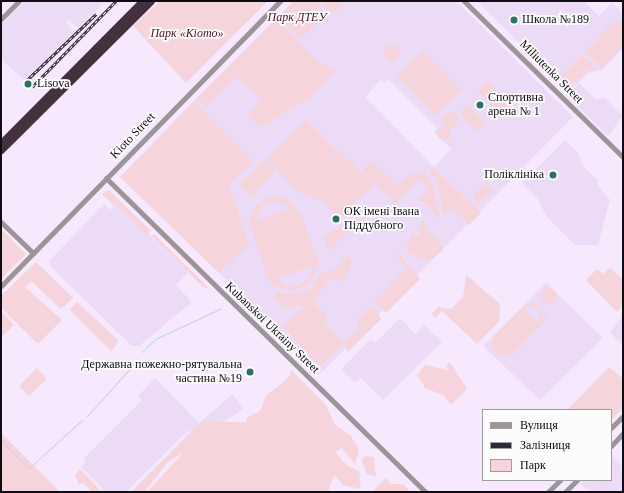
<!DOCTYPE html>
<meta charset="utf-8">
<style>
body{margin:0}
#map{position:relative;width:624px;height:493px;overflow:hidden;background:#f6e9fe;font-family:"Times New Roman",serif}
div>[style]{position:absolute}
.built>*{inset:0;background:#ebdbf6}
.green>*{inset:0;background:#f5d4db}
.round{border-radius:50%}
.stream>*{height:1px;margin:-0.5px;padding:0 0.5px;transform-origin:0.5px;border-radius:0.5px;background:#bed2f0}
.minor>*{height:5px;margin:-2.5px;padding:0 2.5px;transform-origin:2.5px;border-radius:2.5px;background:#9d949a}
.highway>*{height:7px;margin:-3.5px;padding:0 3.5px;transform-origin:3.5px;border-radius:3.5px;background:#43323d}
.rail>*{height:2.5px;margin-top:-1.25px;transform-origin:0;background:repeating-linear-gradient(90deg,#fcfcfc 0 3px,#2e2932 0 6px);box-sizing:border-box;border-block:1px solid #2e2932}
.dots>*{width:11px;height:11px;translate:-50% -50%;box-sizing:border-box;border:2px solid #fcfcfc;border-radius:50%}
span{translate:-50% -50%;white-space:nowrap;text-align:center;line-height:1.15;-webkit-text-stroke:3.5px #fcfcfc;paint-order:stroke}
.park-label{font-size:12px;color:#4a1024;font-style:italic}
.poi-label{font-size:12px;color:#100c13}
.left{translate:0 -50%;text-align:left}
.right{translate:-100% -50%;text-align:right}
.street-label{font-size:12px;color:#100c13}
.frame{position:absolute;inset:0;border:2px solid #100c13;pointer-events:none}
.legend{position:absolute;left:482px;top:409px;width:130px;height:72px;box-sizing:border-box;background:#fcfcfc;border:1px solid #9e9c9f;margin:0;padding:5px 7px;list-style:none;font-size:12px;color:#100c13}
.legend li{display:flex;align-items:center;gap:8px;height:20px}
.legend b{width:20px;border:1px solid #9e9c9f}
</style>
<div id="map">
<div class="built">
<div style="clip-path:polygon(25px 1px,106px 1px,78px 28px,69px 19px,66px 22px,74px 32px,24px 80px,1px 59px,1px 25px)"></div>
<div style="clip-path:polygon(evenodd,294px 1px,456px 1px,573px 117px,321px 373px,181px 235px,253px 160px,194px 101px,294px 1px,388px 79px,437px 128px,434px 132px,451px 149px,434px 167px,365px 97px,381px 80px,384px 83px,388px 79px)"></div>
<div style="clip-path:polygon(477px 1px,584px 1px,599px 16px,612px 3px,623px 13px,623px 48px,602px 70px,588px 73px,569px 92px)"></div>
<div style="clip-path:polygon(579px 83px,597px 100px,604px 97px,623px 116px,608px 136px,567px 96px)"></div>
<div style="clip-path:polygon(565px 140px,578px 153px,584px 167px,599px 181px,597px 185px,610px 200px,598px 245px,575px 245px,546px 216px,538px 199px,522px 183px)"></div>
<div style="clip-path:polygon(116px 203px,188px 273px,176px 285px,192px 302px,139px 346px,132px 346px,52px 268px,49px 261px,104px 204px,110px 210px)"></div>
<div style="clip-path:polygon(546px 283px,603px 338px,540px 400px,483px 346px)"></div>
<div style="clip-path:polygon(623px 315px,623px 346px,610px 333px)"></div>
<div style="clip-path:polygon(400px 318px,415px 334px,424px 325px,442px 342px,383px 400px,361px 378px,355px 383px,341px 369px,371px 339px,375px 343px)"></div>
<div style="clip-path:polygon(155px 378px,207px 431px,197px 429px,187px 432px,126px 492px,106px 492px,81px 467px,86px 462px,83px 459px,142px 400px,138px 396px)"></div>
<div style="clip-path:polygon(233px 394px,243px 409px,209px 431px,200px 422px)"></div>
<div style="clip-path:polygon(611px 455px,623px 467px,623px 492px,590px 492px,579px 482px,611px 480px)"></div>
</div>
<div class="green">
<div style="clip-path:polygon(160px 1px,217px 2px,268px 1px,186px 83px,133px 26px)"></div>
<div style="clip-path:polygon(294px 1px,346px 1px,333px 14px,322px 3px,311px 15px,318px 23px,300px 39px,278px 17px)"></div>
<div style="clip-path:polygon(276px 19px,321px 64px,336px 70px,311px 97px,260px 127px,247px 114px,261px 100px,237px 77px,207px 107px,197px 98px)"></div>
<div style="clip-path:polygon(623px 21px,623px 45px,602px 68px,585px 53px,613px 22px)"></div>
<div class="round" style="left:384px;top:45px;width:16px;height:16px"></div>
<div style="clip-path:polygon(422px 50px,462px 90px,436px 115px,397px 75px)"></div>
<div style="clip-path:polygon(582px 55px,594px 66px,569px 86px,560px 77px)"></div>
<div style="clip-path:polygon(486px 81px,511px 106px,502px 115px,477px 90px)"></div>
<div style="clip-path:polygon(194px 101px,253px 160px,229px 185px,249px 244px,219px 273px,120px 177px)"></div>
<div style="clip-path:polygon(467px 105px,486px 123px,478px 132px,459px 114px)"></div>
<div class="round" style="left:442px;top:112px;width:16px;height:16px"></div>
<div style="clip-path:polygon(306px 119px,336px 150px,296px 190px,266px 159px)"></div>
<div class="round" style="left:437px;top:126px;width:14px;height:14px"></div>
<div style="clip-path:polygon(338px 150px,374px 185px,337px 220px,324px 202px,296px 191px)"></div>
<div style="clip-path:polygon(264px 160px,276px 172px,251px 197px,239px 185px)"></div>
<div style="clip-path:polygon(372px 161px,397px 185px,411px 172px,415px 175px,423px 172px,432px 181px,440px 219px,419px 198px,428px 189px,418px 180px,395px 203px,362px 171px)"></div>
<div style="clip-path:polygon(434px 168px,481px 213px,469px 225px,453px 209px,444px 215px,436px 179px,429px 172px)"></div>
<div style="clip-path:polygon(485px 183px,493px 191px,476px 204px,473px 196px)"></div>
<div style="clip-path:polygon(109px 190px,151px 231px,147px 236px,117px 204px,114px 206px,102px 194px)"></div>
<div style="clip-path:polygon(evenodd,280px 196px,288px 199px,300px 212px,319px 264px,308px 285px,291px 291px,274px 286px,268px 279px,249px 222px,256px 205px,271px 197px,280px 196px,275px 201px,291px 208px,256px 221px,263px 205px,275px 201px,280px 196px,313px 266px,309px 278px,299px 286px,287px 286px,276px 279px,313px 266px)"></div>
<div style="clip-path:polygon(361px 218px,372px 227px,368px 231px,357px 223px,329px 251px,323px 236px)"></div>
<div style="clip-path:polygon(424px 220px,429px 234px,438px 238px,443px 251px,427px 261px,408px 253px,407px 244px,412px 233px,420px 237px,419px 225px)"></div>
<div style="clip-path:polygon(1px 229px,26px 254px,1px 279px)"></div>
<div style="clip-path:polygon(154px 234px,208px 287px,205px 289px,151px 236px)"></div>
<div style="clip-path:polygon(398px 253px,420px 279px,386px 313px,374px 302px,407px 268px,395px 255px)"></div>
<div style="clip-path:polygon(348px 256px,352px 260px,345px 281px,328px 280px,313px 303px,326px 315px,326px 324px,306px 305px,343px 342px,359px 329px,358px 319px,366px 311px,373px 306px,381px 319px,348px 352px,343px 343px,320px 366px,282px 327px,305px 305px,283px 307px,274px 298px,277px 292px,296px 294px,310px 289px,320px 274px,335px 268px)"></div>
<div style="clip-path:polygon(36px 262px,73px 298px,61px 309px,31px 281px,25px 287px,62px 320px,38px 344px,1px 308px,1px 296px)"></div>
<div style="clip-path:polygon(610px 268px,623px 279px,623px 306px,617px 312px,586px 280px,597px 269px,603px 274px)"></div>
<div style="clip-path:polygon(466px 275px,500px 304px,499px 322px,477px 344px,442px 311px,435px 318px,431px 314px,438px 307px,451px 309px,463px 297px)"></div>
<div class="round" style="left:541px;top:288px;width:16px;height:16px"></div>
<div style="clip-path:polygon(77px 302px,119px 341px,111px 351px,70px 310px)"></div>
<div style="clip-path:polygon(evenodd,526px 304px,536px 304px,545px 317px,550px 315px,511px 356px,498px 356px,492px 348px,492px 338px,526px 304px,530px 306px,540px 310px,539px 323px,524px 309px,530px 306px)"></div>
<div style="clip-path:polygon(1px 311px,14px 325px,1px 338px)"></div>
<div style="clip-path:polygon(450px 362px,467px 389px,451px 405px,443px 395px,425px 388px,417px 375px,425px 365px,449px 370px,446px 366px)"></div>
<div style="clip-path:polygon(609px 367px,623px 379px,623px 408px,611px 420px,611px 410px,567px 410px)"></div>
<div style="clip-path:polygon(37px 368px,47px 379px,29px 396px,19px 386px)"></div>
<div style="clip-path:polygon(291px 370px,326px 405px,335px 425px,351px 436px,359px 450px,355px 464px,342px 448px,335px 452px,346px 465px,359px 471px,361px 489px,343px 485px,334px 475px,328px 492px,147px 492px,183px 453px,169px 461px,144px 492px,131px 492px,201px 422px,247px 422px,246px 418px,260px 411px,266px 396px,289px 377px)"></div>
<div style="clip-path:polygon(1px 433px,60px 492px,1px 492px)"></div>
<div style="clip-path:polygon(365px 456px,374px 457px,376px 476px,367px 474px,361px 460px)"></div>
<div style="clip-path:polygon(80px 469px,102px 492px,93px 492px,83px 483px,79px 485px,75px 475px)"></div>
<div style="clip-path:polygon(386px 478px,391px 484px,403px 484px,411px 492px,372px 492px)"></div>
</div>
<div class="stream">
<div style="left:142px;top:352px;width:18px;rotate:-45deg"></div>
<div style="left:155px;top:339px;width:72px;rotate:-24.8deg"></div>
<div style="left:87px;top:416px;width:72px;rotate:-47.8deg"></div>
<div style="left:1px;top:440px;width:40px;rotate:45deg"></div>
<div style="left:29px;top:468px;width:72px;rotate:-42.2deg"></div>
</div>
<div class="minor">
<div style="left:464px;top:1px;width:223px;rotate:44.5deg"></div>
<div style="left:1px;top:19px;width:25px;rotate:-45deg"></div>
<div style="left:106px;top:178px;width:448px;rotate:44.5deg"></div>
<div style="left:1px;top:222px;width:45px;rotate:44.1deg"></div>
<div style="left:1px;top:286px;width:399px;rotate:-45.6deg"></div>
<div style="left:611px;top:428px;width:17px;rotate:-45deg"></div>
<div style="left:611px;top:446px;width:18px;rotate:-47deg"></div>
<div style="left:548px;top:492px;width:17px;rotate:-45deg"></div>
<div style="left:565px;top:492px;width:17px;rotate:-45deg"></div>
</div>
<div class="highway">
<div style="left:1px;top:143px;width:200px;rotate:-45.2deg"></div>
<div style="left:1px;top:150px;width:211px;rotate:-44.8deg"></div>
</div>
<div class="rail">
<div style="left:26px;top:81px;width:97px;rotate:-43.7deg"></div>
<div style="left:32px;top:87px;width:120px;rotate:-45.7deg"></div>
</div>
<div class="dots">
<div style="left:514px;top:20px;background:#2b7165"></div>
<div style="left:28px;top:84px;background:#2b7165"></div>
<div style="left:480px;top:105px;background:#2b7165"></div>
<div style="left:553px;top:175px;background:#2b7165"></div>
<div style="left:336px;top:219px;background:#2b7165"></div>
<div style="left:250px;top:372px;background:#2b7165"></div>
</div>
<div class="park-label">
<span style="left:297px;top:18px">Парк ДТЕУ</span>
<span style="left:187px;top:34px">Парк «Кіото»</span>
</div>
<div class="poi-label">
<span class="left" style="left:522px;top:20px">Школа №189</span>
<span class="left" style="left:37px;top:84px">Lisova</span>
<span class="left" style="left:488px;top:105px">Спортивна<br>арена № 1</span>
<span class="right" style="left:544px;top:175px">Поліклініка</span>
<span class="left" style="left:344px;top:219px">ОК імені Івана<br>Піддубного</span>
<span class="right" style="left:242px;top:372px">Державна пожежно-рятувальна<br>частина №19</span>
</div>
<div class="street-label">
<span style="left:551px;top:72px;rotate:45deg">Miliutenka Street</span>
<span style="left:133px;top:136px;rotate:-46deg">Kioto Street</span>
<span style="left:272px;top:328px;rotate:44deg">Kubanskoi Ukrainy Street</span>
</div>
<div class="frame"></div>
<ul class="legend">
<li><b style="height:5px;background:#9d949a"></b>Вулиця</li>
<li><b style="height:5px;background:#2e2932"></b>Залізниця</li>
<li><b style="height:11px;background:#f5d4db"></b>Парк</li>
</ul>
</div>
